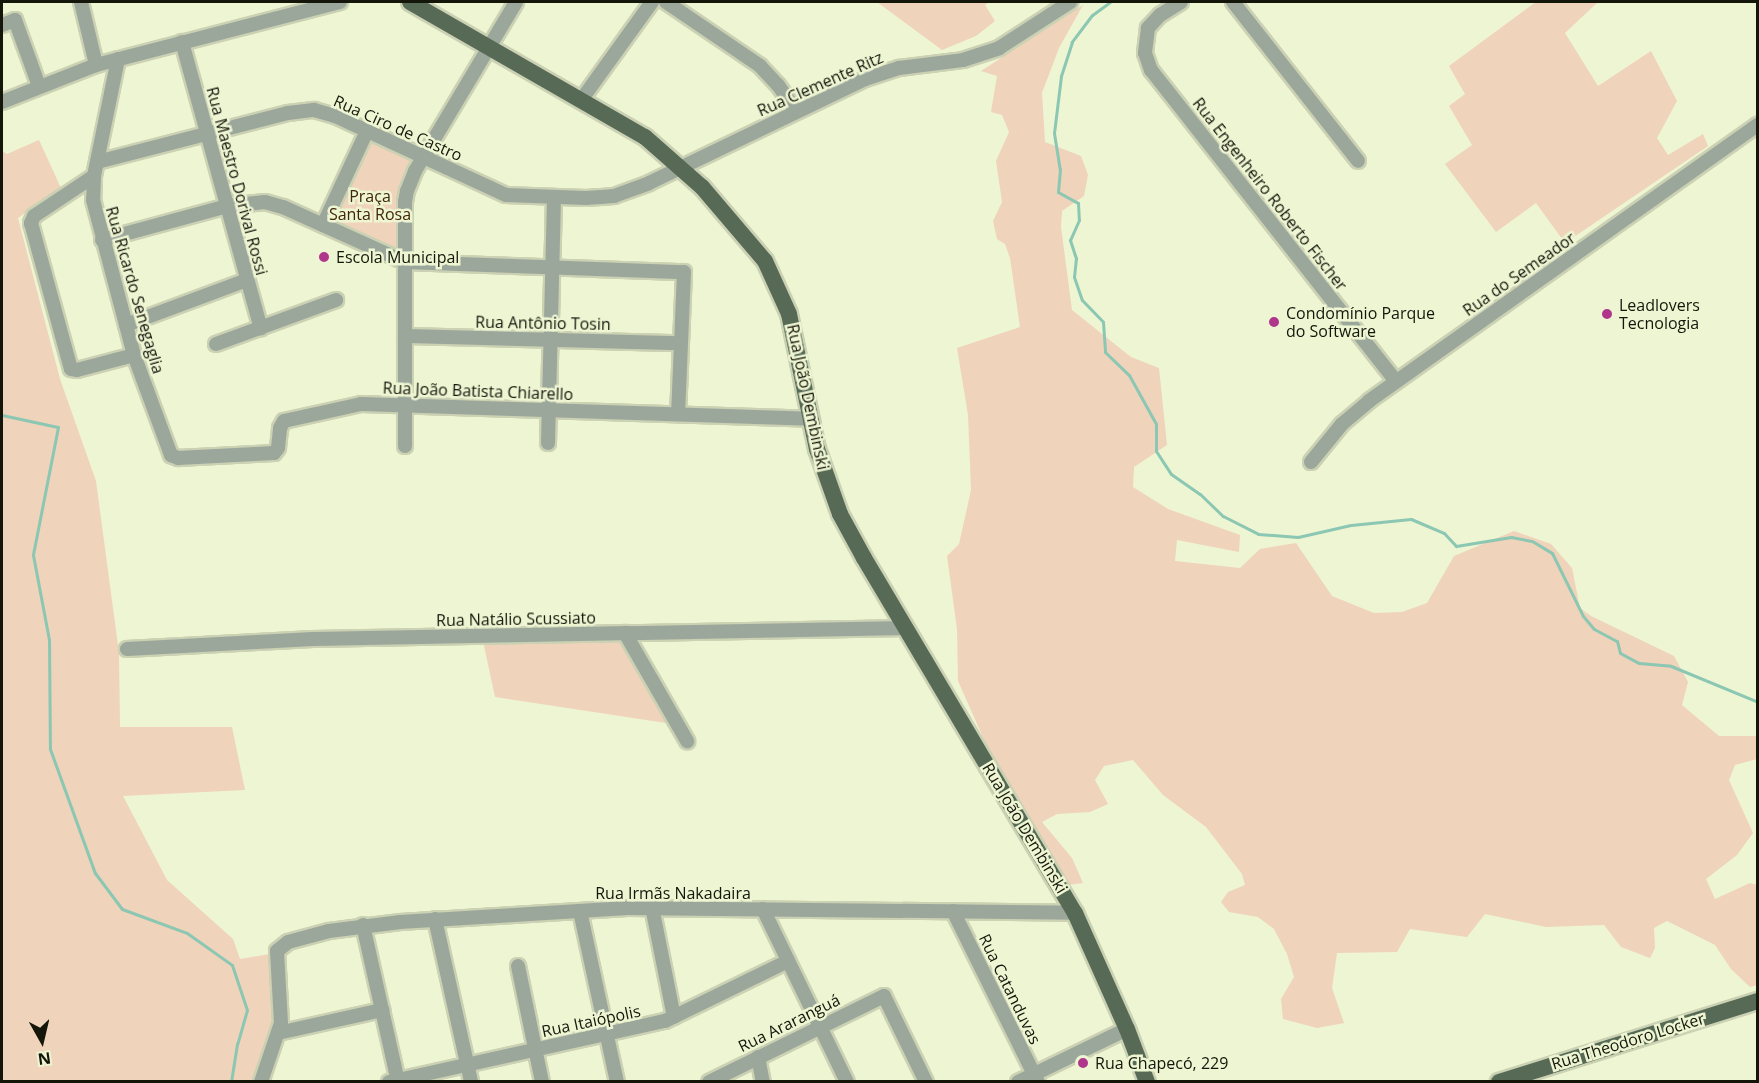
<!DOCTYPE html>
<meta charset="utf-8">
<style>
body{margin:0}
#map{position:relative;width:1759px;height:1083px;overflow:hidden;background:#eef5d3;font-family:"Open Sans",sans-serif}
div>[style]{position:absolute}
.green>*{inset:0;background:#efd3ba}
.stream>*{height:3px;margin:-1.5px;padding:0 1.5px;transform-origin:1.5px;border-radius:1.5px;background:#8bc7b2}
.roads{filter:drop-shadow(2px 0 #cbd1b3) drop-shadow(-2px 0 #cbd1b3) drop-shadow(0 2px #cbd1b3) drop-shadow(0 -2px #cbd1b3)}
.minor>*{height:14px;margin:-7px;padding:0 7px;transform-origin:7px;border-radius:7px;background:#9ca79b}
.major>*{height:16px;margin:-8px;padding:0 8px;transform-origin:8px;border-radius:8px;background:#576a56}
.dots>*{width:16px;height:16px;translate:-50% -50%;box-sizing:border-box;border:3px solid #eef5d3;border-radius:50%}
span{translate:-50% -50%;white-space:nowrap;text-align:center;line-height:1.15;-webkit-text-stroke:5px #eef5d3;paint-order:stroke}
.street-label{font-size:16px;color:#14160a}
.park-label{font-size:16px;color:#422609}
.poi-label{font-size:16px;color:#14160a}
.left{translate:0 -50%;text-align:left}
.frame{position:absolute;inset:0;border:3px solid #14160a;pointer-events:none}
.north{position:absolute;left:12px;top:1011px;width:60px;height:60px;-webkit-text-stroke:4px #eef5d3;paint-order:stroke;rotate:172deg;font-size:16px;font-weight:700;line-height:24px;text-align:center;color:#14160a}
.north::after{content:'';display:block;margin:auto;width:21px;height:27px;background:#14160a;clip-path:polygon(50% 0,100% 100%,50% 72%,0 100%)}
</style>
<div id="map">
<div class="green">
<div style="clip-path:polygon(877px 2px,989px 2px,985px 5px,995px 21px,976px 36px,942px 50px)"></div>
<div style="clip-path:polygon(1536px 2px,1598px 2px,1565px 33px,1598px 86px,1651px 51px,1677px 101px,1657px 138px,1668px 155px,1703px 134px,1708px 146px,1565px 243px,1536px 203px,1496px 232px,1445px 164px,1472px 145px,1449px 106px,1465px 94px,1449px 66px)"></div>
<div style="clip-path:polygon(1083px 5px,1059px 48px,1042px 93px,1045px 142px,1081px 156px,1088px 175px,1084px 196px,1062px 211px,1061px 227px,1072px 310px,1131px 357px,1159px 368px,1167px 445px,1134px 467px,1133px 487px,1168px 509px,1240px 535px,1239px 552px,1177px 540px,1175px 561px,1240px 568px,1260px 549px,1296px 543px,1332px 596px,1374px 613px,1402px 612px,1427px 603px,1454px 556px,1514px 531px,1551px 544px,1572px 568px,1580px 608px,1591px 616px,1674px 656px,1688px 682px,1682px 705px,1719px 736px,1757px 736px,1757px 759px,1735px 765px,1729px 780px,1753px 833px,1737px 855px,1706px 879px,1715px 899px,1750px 883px,1757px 885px,1757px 985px,1750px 987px,1731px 969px,1715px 945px,1667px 921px,1654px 928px,1655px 948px,1650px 958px,1621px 947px,1604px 925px,1546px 927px,1485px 914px,1467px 937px,1410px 929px,1397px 952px,1337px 953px,1332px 988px,1344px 1023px,1317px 1028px,1283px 1019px,1281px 999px,1294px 977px,1287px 954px,1274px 929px,1258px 917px,1229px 912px,1221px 902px,1228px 892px,1245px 885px,1242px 874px,1206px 827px,1163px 795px,1133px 760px,1104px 766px,1095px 780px,1108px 804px,1090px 812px,1057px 814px,1042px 822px,1072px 858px,1083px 883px,1068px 885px,989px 751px,958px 681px,957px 629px,947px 556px,959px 544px,971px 490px,968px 415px,957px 348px,1020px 327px,1010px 258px,1005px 244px,997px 239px,993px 221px,1002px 202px,996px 161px,1009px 132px,1002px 115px,991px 112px,997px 76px,981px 71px)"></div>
<div style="clip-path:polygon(367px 139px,416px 161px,399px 200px,397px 250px,331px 220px)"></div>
<div style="clip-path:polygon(39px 140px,61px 188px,18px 218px,60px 379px,96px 481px,119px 653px,120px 727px,232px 727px,245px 790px,123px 796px,167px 880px,233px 939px,240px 959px,270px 954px,276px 1020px,256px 1081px,2px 1081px,2px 151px,7px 154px)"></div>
<div style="clip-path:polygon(621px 638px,666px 723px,495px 697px,483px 641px)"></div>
</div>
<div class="stream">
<div style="left:1110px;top:2px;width:22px;rotate:144deg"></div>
<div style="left:1092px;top:15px;width:34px;rotate:127deg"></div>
<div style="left:1072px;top:42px;width:36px;rotate:108deg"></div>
<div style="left:1061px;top:76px;width:57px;rotate:97deg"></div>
<div style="left:1054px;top:133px;width:36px;rotate:81deg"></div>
<div style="left:1060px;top:169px;width:23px;rotate:95deg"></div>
<div style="left:1058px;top:192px;width:23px;rotate:29deg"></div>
<div style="left:1078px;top:203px;width:17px;rotate:87deg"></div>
<div style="left:1079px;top:220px;width:22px;rotate:114deg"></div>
<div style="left:1070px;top:240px;width:19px;rotate:72deg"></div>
<div style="left:1076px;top:258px;width:19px;rotate:96deg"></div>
<div style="left:1074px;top:277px;width:24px;rotate:71deg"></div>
<div style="left:1082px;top:300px;width:30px;rotate:46deg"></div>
<div style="left:1103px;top:322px;width:30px;rotate:86deg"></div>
<div style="left:1105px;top:352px;width:33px;rotate:44deg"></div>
<div style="left:1129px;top:375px;width:56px;rotate:61.1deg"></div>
<div style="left:1156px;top:424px;width:27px;rotate:90deg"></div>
<div style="left:1156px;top:451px;width:27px;rotate:57deg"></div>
<div style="left:1171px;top:474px;width:35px;rotate:35deg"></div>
<div style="left:1200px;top:494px;width:32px;rotate:44deg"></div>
<div style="left:1223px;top:516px;width:39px;rotate:27deg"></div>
<div style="left:1258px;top:534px;width:40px;rotate:4.3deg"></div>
<div style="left:1298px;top:537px;width:54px;rotate:-12.8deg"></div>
<div style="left:1351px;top:525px;width:60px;rotate:-5.7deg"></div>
<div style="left:1411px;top:519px;width:36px;rotate:23deg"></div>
<div style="left:1444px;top:533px;width:18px;rotate:47deg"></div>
<div style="left:1456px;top:546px;width:56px;rotate:-9.3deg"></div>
<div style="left:1511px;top:537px;width:21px;rotate:11deg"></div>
<div style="left:1532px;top:541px;width:23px;rotate:31deg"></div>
<div style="left:1552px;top:553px;width:70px;rotate:63.8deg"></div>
<div style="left:1583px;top:616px;width:17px;rotate:50deg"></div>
<div style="left:1594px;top:629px;width:26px;rotate:28deg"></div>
<div style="left:1617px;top:641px;width:12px;rotate:76deg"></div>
<div style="left:1620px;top:653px;width:21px;rotate:28deg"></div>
<div style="left:1639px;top:663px;width:32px;rotate:5deg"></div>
<div style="left:1671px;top:666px;width:94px;rotate:22.5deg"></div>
<div style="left:2px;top:415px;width:57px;rotate:12.1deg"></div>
<div style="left:58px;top:427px;width:130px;rotate:101.1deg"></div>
<div style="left:33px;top:555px;width:86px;rotate:79.3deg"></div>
<div style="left:49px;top:640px;width:109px;rotate:89.5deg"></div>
<div style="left:50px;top:749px;width:132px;rotate:70.1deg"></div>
<div style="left:95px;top:873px;width:45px;rotate:53.1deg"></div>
<div style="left:122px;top:909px;width:69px;rotate:20.3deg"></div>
<div style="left:187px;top:933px;width:55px;rotate:35.4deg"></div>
<div style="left:232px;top:965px;width:47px;rotate:71.6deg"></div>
<div style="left:247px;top:1010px;width:35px;rotate:106deg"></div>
<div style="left:237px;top:1044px;width:38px;rotate:99deg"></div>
</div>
<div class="roads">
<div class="minor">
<div style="left:81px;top:2px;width:65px;rotate:76.6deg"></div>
<div style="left:666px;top:2px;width:114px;rotate:34.2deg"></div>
<div style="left:760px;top:66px;width:26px;rotate:47deg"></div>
<div style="left:778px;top:85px;width:32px;rotate:55deg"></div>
<div style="left:1181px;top:2px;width:25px;rotate:148deg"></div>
<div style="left:1160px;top:15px;width:18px;rotate:133deg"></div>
<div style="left:1148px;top:28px;width:25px;rotate:97deg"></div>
<div style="left:1145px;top:53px;width:18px;rotate:71deg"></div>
<div style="left:1151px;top:70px;width:396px;rotate:51.8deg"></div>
<div style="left:1233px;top:2px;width:202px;rotate:51.8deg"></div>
<div style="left:2px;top:25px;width:14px;rotate:-21deg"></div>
<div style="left:15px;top:20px;width:70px;rotate:70deg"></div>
<div style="left:182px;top:42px;width:297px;rotate:74.6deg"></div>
<div style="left:118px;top:59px;width:119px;rotate:101.6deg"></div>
<div style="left:94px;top:176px;width:24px;rotate:92deg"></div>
<div style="left:93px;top:200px;width:160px;rotate:75.2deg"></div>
<div style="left:134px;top:355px;width:107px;rotate:69.7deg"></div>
<div style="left:171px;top:455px;width:8px;rotate:23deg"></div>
<div style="left:178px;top:458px;width:96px;rotate:-3deg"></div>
<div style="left:274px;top:453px;width:6px;rotate:-51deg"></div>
<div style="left:278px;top:448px;width:20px;rotate:-84deg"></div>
<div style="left:280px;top:428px;width:8px;rotate:-60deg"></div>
<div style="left:284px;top:421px;width:79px;rotate:-12.4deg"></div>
<div style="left:361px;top:404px;width:449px;rotate:1.9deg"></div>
<div style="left:582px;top:99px;width:120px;rotate:-54.2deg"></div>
<div style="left:2px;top:102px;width:101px;rotate:-21.5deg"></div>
<div style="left:96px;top:65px;width:252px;rotate:-14.5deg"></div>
<div style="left:97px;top:162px;width:197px;rotate:-14.4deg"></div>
<div style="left:288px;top:113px;width:26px;rotate:-7deg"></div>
<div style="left:314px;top:110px;width:22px;rotate:16deg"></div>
<div style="left:335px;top:116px;width:188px;rotate:24.8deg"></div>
<div style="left:506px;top:195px;width:80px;rotate:2.1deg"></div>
<div style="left:586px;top:198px;width:28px;rotate:-4deg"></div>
<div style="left:614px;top:196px;width:37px;rotate:-20deg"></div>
<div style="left:649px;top:183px;width:240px;rotate:-25.7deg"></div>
<div style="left:865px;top:79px;width:36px;rotate:-18deg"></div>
<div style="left:899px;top:68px;width:64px;rotate:-7.1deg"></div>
<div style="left:963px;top:60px;width:38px;rotate:-18deg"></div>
<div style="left:999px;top:48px;width:85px;rotate:-32.9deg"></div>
<div style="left:94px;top:176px;width:72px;rotate:146.3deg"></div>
<div style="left:34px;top:216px;width:8px;rotate:113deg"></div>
<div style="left:31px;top:223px;width:151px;rotate:74.7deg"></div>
<div style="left:71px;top:369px;width:6px;rotate:9deg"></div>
<div style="left:77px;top:370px;width:59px;rotate:-14.7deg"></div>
<div style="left:323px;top:225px;width:104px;rotate:-64.9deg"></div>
<div style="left:102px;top:240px;width:130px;rotate:-15.2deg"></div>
<div style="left:227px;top:206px;width:38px;rotate:-6deg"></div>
<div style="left:265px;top:202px;width:19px;rotate:16deg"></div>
<div style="left:283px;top:207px;width:134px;rotate:24.3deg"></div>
<div style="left:405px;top:262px;width:279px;rotate:2.1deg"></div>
<div style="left:684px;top:272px;width:142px;rotate:92.4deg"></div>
<div style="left:126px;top:325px;width:129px;rotate:-20.4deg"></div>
<div style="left:405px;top:336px;width:276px;rotate:1.5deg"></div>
<div style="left:216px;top:344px;width:128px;rotate:-20.1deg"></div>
<div style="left:548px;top:443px;width:246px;rotate:-88.6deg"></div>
<div style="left:405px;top:446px;width:244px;rotate:-90deg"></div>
<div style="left:405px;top:202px;width:11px;rotate:-80deg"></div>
<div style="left:407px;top:191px;width:22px;rotate:-68deg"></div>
<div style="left:415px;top:171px;width:197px;rotate:-59.1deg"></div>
<div style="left:1311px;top:462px;width:49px;rotate:-50.8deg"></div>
<div style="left:1342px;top:424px;width:35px;rotate:-40deg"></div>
<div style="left:1369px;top:401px;width:477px;rotate:-35.4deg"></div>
<div style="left:625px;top:633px;width:125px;rotate:60.1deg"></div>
<div style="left:127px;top:649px;width:186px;rotate:-3.1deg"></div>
<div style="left:313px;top:639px;width:593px;rotate:-1.06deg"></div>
<div style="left:652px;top:907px;width:112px;rotate:78.7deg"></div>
<div style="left:763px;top:909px;width:192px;rotate:64.1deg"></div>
<div style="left:580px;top:911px;width:175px;rotate:77.8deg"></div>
<div style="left:953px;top:911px;width:191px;rotate:63.6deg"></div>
<div style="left:435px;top:919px;width:167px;rotate:77.5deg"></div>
<div style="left:363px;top:925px;width:161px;rotate:77.4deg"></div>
<div style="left:518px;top:966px;width:118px;rotate:78.3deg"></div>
<div style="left:278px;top:1033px;width:107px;rotate:-12.5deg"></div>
<div style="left:758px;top:1057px;width:25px;rotate:79deg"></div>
<div style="left:261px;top:1082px;width:62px;rotate:-71.3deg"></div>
<div style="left:281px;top:1023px;width:72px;rotate:-93.2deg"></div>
<div style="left:277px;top:951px;width:14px;rotate:-39deg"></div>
<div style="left:288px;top:942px;width:42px;rotate:-15deg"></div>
<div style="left:329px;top:931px;width:72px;rotate:-7.2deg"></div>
<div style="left:400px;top:922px;width:228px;rotate:-3.5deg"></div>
<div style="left:628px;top:908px;width:447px;rotate:0.6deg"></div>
<div style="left:389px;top:1082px;width:283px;rotate:-12.5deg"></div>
<div style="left:665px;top:1021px;width:137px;rotate:-26deg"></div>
<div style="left:709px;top:1082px;width:195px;rotate:-26.2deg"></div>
<div style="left:884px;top:996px;width:96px;rotate:64deg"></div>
<div style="left:1018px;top:1082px;width:121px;rotate:-25.9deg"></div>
</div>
<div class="major">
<div style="left:410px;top:2px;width:271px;rotate:29.9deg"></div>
<div style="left:645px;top:137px;width:76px;rotate:41.3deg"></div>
<div style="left:702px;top:187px;width:97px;rotate:49.6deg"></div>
<div style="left:765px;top:261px;width:58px;rotate:65.6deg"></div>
<div style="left:789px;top:314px;width:138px;rotate:78.3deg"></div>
<div style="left:817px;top:449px;width:69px;rotate:70.5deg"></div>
<div style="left:840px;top:514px;width:50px;rotate:61.4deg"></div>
<div style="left:864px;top:558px;width:413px;rotate:59.3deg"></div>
<div style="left:1075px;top:913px;width:127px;rotate:65.9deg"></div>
<div style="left:1127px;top:1029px;width:57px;rotate:69.3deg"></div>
<div style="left:1499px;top:1082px;width:271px;rotate:-17.4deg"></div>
</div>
</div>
<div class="dots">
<div style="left:324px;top:257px;background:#af368b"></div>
<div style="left:1607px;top:314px;background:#af368b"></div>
<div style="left:1274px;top:322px;background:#af368b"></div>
<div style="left:1083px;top:1063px;background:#af368b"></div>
</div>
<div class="street-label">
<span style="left:820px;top:84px;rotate:-24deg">Rua Clemente Ritz</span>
<span style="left:398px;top:128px;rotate:24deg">Rua Ciro de Castro</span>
<span style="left:237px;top:181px;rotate:75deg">Rua Maestro Dorival Rossi</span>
<span style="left:1270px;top:194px;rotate:52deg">Rua Engenheiro Roberto Fischer</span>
<span style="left:1519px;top:274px;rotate:-35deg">Rua do Semeador</span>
<span style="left:135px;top:290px;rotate:74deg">Rua Ricardo Senegaglia</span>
<span style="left:543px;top:323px;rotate:1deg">Rua Antônio Tosin</span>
<span style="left:478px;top:391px;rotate:2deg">Rua João Batista Chiarello</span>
<span style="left:808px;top:397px;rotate:78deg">Rua João Dembinski</span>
<span style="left:516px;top:619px;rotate:-1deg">Rua Natálio Scussiato</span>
<span style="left:1025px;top:828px;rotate:59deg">Rua João Dembinski</span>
<span style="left:673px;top:893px">Rua Irmãs Nakadaira</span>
<span style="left:1010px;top:989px;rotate:64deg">Rua Catanduvas</span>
<span style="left:591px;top:1021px;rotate:-12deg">Rua Itaiópolis</span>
<span style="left:789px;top:1023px;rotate:-26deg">Rua Araranguá</span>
<span style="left:1628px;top:1041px;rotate:-17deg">Rua Theodoro Locker</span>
</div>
<div class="park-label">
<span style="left:370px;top:205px">Praça<br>Santa Rosa</span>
</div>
<div class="poi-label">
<span class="left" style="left:336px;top:257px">Escola Municipal</span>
<span class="left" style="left:1619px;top:314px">Leadlovers<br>Tecnologia</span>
<span class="left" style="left:1286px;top:322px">Condomínio Parque<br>do Software</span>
<span class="left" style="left:1095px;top:1063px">Rua Chapecó, 229</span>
</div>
<div class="frame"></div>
<div class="north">N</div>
</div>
